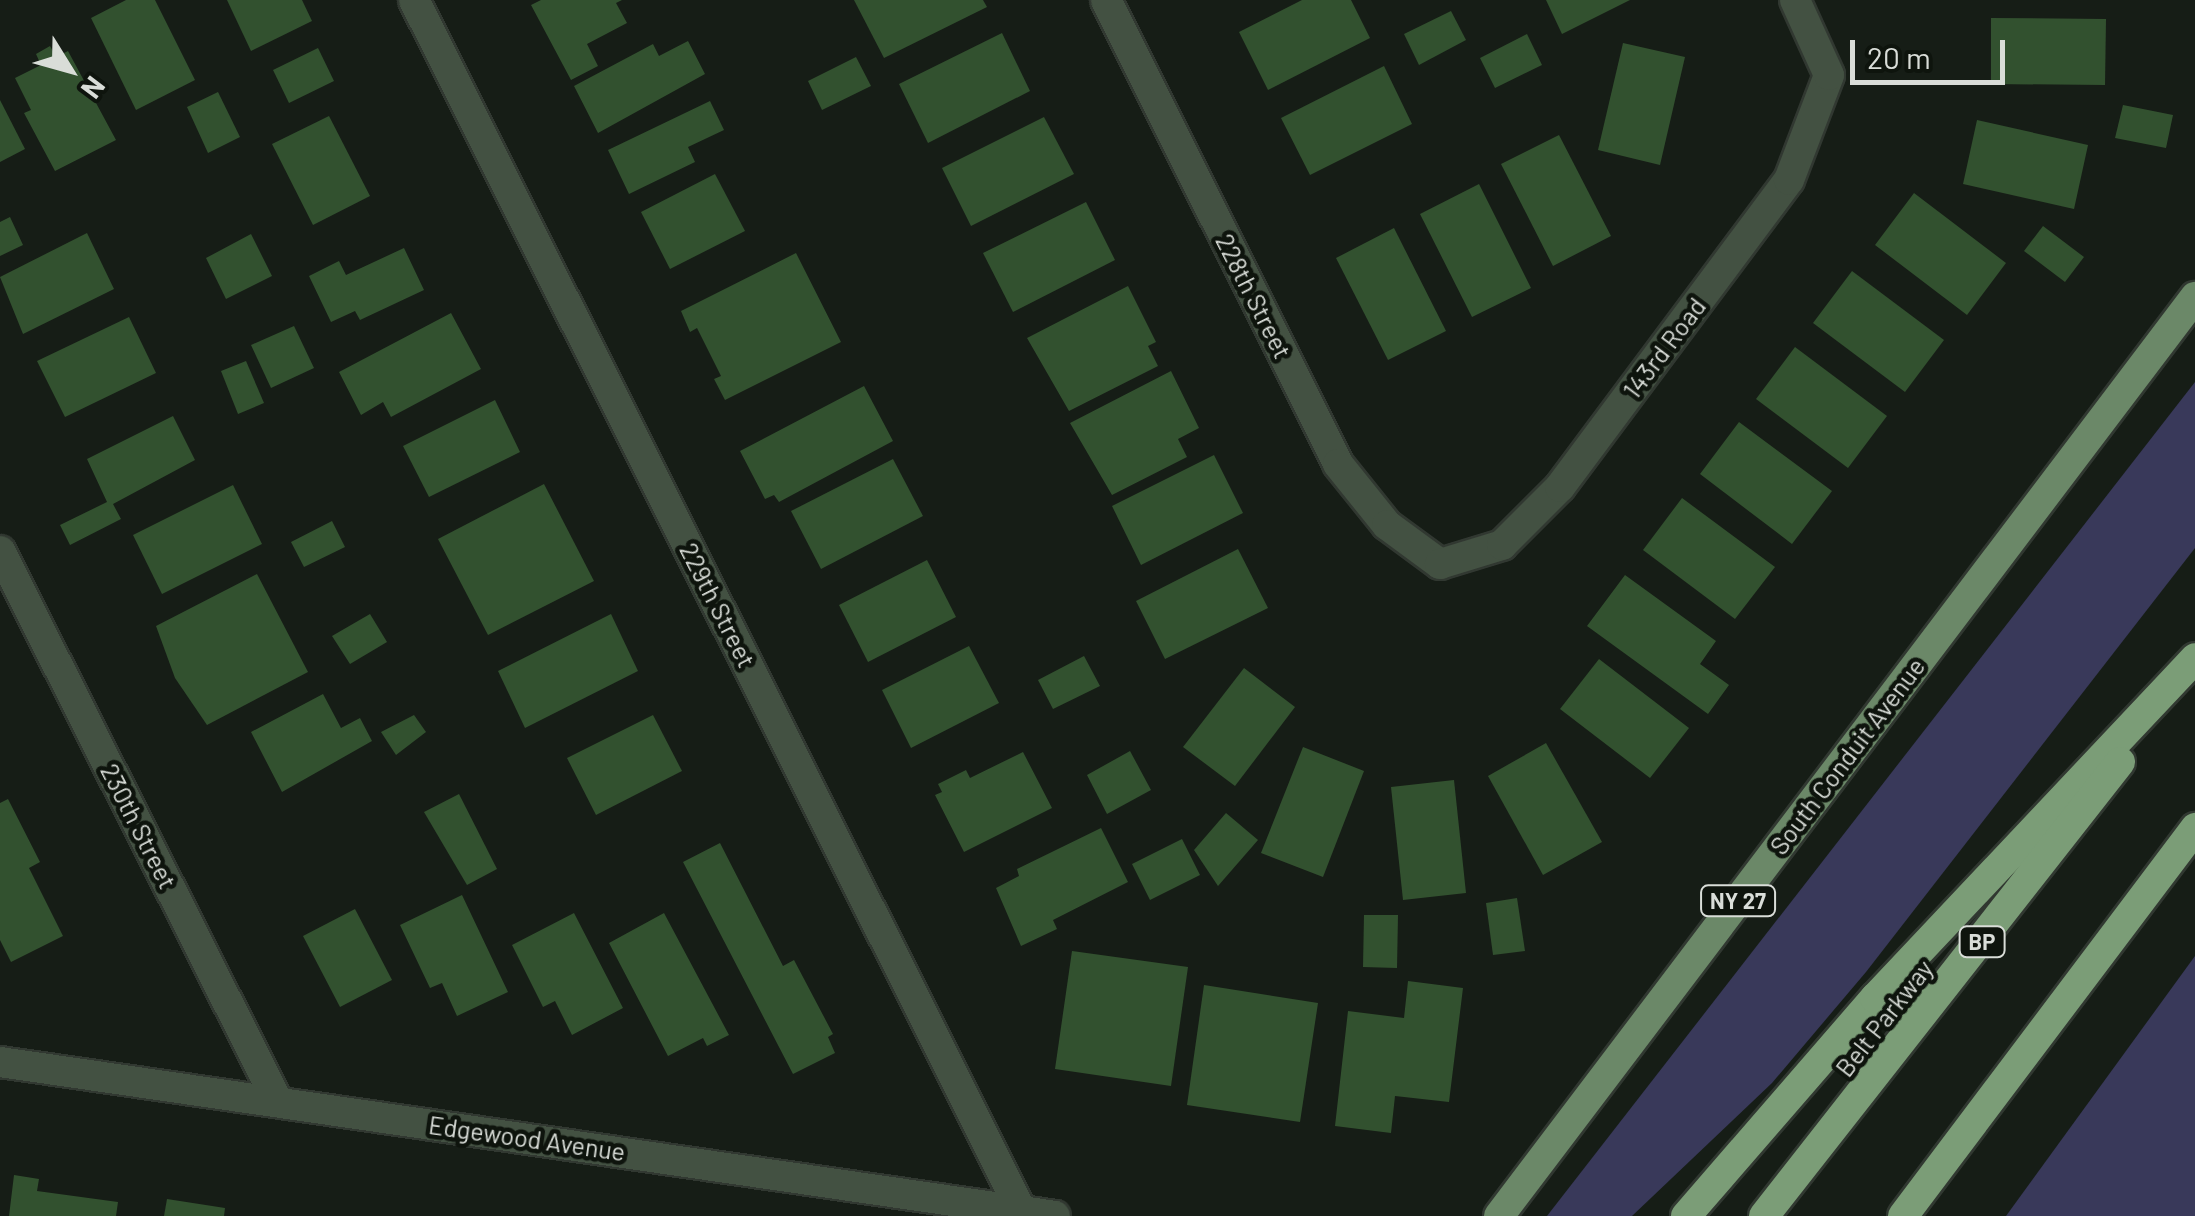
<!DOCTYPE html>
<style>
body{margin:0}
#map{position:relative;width:2195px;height:1216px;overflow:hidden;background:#161d16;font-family:Barlow,sans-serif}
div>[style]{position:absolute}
.green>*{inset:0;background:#39395a}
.building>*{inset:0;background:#32512f}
.roads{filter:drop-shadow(2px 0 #313831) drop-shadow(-2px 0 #313831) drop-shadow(0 2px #313831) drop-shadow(0 -2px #313831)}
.street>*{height:30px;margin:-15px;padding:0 15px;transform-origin:15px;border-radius:15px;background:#435142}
.primary>*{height:30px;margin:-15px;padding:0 15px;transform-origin:15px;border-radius:15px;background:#6b8868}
.highway>*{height:30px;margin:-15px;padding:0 15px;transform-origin:15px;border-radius:15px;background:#7b9d77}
span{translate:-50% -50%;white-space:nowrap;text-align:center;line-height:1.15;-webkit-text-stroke:9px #0e140d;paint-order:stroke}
.shield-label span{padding:2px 8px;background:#0e140d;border:2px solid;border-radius:8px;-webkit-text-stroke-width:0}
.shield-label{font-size:22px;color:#d9ddd8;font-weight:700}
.street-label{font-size:25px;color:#d9ddd8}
.north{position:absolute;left:20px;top:20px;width:100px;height:100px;-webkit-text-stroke:8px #0e140d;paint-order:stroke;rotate:127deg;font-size:28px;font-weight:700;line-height:40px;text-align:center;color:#d9ddd8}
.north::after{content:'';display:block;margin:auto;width:35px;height:45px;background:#d9ddd8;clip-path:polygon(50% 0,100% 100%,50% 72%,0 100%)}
.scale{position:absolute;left:1850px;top:40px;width:155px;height:45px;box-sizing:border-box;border:5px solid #d9ddd8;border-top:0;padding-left:12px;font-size:30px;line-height:35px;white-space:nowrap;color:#d9ddd8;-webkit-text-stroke:8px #0e140d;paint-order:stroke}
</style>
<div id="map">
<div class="green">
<div style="clip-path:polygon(2195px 382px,2195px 548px,1866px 972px,1772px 1083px,1632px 1216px,1547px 1216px)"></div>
<div style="clip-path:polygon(2195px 956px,2195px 1216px,2006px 1216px)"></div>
</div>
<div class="building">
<div style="clip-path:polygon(126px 0,155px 0,195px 80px,136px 110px,91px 18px)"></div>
<div style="clip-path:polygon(227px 0,302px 0,312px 21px,251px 51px)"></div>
<div style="clip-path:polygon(541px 0,622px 0,616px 3px,627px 23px,587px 44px,598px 66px,571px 80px,531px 5px)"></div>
<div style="clip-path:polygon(854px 0,983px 0,987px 7px,884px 58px)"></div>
<div style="clip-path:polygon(1302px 0,1351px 0,1370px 38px,1268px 90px,1239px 32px)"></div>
<div style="clip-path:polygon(1546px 0,1630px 0,1562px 34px)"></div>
<div style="clip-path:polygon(1451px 11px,1466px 40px,1419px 65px,1404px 34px)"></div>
<div style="clip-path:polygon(1991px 18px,2106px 19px,2105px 85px,1991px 84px)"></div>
<div style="clip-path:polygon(1002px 33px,1030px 91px,928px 143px,899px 84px)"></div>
<div style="clip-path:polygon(1527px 34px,1542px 65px,1495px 88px,1480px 58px)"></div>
<div style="clip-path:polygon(688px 41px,705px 74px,598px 133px,574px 86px,653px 44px,659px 56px)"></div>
<div style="clip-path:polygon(1623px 43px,1685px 57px,1660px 165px,1598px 150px)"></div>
<div style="clip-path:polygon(50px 46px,56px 57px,68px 51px,116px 140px,55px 171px,24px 113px,31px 110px,15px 78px,41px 65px,36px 54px)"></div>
<div style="clip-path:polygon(318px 48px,334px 81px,289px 103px,273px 70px)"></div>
<div style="clip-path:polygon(856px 57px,871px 86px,822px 110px,808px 81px)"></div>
<div style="clip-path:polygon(1384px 66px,1412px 124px,1310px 175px,1281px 118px)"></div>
<div style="clip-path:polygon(218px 92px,240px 137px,208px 153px,187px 107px)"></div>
<div style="clip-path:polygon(0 100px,25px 149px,0 162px)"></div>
<div style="clip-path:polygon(710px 101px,724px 130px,688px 147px,695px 162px,629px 194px,608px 150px)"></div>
<div style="clip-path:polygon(2123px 105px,2173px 115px,2166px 148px,2115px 138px)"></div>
<div style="clip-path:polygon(329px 116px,370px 196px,313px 225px,272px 144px)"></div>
<div style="clip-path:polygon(1044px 117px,1074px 174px,971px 226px,942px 168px)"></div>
<div style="clip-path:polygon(1977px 120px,2088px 145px,2074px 209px,1963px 184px)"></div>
<div style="clip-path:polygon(1559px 135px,1611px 236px,1553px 266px,1501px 164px)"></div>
<div style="clip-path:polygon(715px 174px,745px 231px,670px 269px,641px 212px)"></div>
<div style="clip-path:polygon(1479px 184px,1531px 288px,1472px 317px,1420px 214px)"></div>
<div style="clip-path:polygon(1914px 193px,2006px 263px,1967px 315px,1875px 245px)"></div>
<div style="clip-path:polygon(1086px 202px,1115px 260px,1013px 312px,983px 253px)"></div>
<div style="clip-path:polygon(10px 217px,23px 245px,0 256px,0 222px)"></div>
<div style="clip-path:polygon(2043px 226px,2084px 257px,2065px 282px,2024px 251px)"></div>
<div style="clip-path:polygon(1394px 228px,1446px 331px,1388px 360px,1336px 258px)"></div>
<div style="clip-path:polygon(87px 233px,114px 289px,23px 334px,0 277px)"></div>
<div style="clip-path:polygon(251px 234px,272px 276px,226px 299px,206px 258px)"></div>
<div style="clip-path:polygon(404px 248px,424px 290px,360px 320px,355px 311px,331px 322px,309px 276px,339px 261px,346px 275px)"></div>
<div style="clip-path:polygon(796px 253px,841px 342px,725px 400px,714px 379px,721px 376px,697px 328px,690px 332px,681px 311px)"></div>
<div style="clip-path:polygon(1852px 271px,1944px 340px,1905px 392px,1813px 323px)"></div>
<div style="clip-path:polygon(1128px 286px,1156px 342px,1148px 346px,1158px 366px,1069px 411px,1027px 338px)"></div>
<div style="clip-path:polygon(451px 313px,481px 369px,391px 417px,383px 402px,361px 415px,339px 372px)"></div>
<div style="clip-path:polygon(129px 317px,156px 373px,65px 417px,37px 361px)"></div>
<div style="clip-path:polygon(294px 326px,314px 368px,271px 388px,251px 345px)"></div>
<div style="clip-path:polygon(1795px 347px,1887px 416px,1848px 468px,1756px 399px)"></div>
<div style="clip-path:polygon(246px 361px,264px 403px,238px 414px,221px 371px)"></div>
<div style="clip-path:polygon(1171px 371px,1199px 428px,1178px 439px,1187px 457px,1112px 495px,1070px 423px)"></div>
<div style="clip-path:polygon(864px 386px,893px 441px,779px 502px,774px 495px,765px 499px,740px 451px)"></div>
<div style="clip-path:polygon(495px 400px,520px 452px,429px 497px,403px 446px)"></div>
<div style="clip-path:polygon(173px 416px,195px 460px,113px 504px,121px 519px,70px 545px,60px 525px,107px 502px,87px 459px)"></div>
<div style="clip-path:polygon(1739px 422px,1832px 491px,1792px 544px,1700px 474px)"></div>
<div style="clip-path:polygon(1214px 455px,1243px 513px,1141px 565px,1112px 506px)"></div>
<div style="clip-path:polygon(893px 459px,923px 516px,821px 569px,791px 511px)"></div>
<div style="clip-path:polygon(544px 484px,594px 581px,488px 635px,438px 539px)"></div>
<div style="clip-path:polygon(233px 485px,262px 544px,162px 594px,133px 535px)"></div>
<div style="clip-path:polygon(1682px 498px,1775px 567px,1735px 619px,1643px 550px)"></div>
<div style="clip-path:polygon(332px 521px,345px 547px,304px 567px,291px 542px)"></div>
<div style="clip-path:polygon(1238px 549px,1268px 608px,1165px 659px,1136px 601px)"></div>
<div style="clip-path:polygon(927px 560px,956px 617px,868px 662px,839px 605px)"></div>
<div style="clip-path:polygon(257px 574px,308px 672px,207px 725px,175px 678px,156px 626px)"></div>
<div style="clip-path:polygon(1625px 575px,1716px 641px,1700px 664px,1729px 685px,1708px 714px,1587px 626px)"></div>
<div style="clip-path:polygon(370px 614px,387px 642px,350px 664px,332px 636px)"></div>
<div style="clip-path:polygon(611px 614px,638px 671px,525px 728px,498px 671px)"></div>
<div style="clip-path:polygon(969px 646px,999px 703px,911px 748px,882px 690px)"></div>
<div style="clip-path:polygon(1084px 656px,1100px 686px,1053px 709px,1038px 680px)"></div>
<div style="clip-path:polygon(1599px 659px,1689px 728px,1650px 778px,1560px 709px)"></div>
<div style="clip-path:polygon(1244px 668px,1295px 707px,1235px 786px,1183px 747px)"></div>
<div style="clip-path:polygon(323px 694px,341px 728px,360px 718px,372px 741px,282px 792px,251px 732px)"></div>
<div style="clip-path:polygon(414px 715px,426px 732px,396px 755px,381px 732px)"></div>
<div style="clip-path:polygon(653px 715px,682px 771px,596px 815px,567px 758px)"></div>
<div style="clip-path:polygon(1546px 743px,1602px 842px,1543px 875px,1488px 776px)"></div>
<div style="clip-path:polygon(1303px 747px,1364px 771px,1323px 877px,1261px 853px)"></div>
<div style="clip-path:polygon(1130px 751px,1151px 790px,1107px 814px,1087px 775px)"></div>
<div style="clip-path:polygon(1023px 752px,1052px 808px,964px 852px,935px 795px,942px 792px,938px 784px,966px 770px,970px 778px)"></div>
<div style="clip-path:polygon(1454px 780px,1466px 893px,1403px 900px,1391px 787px)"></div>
<div style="clip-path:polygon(459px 794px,497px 869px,467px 885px,424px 812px)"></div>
<div style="clip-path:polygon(8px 799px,40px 862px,29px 868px,63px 936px,11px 962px,0 940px,0 803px)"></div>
<div style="clip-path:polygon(1226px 813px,1258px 840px,1218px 886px,1194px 850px)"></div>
<div style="clip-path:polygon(1101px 828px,1128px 882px,1053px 920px,1057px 929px,1021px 946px,996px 888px,1019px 876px,1017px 869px)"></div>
<div style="clip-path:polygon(1182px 839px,1200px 875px,1150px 900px,1132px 864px)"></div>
<div style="clip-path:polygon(720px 843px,783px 966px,794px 960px,833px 1034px,828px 1037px,835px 1053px,793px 1074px,683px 862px)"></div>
<div style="clip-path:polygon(462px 895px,508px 992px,457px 1016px,442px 983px,430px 988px,400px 925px)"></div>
<div style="clip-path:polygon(1517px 898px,1525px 951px,1493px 955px,1486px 903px)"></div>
<div style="clip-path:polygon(355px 909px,392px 980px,340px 1007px,303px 936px)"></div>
<div style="clip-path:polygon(574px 913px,623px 1008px,572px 1035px,555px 1001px,543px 1007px,512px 945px)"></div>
<div style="clip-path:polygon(664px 913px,729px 1035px,707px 1046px,703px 1038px,668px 1056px,609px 943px)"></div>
<div style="clip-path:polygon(1364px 915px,1398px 915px,1397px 968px,1363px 967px)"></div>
<div style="clip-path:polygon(1072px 951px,1188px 967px,1171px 1086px,1055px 1069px)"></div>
<div style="clip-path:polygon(1408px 981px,1463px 988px,1449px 1102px,1395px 1096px,1391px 1133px,1335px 1126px,1348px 1011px,1404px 1018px)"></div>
<div style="clip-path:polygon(1204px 985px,1318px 1003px,1300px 1122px,1187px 1105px)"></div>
<div style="clip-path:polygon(14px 1175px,39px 1179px,37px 1191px,118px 1202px,116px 1216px,9px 1216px)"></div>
<div style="clip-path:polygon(167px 1199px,225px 1208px,224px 1216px,164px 1216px)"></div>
</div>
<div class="roads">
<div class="street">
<div style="left:414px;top:0;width:1354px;rotate:63.36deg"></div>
<div style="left:1106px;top:0;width:519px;rotate:63.43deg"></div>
<div style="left:1338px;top:464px;width:78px;rotate:51.2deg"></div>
<div style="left:1387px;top:525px;width:66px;rotate:36.3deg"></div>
<div style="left:1440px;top:564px;width:65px;rotate:-17deg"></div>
<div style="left:1502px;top:545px;width:82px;rotate:-45deg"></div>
<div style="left:1560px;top:487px;width:383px;rotate:-53.3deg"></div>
<div style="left:1789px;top:180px;width:112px;rotate:-69.1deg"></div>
<div style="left:1829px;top:75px;width:82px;rotate:-114.4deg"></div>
<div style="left:0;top:551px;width:617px;rotate:63.23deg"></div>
<div style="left:0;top:1062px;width:1066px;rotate:8.3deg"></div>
</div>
<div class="primary">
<div style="left:1499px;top:1216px;width:1153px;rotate:-52.86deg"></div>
</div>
<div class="highway">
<div style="left:1686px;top:1216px;width:289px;rotate:-49.1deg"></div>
<div style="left:1875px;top:998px;width:467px;rotate:-46.7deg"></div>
<div style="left:1764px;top:1216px;width:577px;rotate:-51.9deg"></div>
<div style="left:1903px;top:1216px;width:486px;rotate:-53deg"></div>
</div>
</div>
<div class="shield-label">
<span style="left:1738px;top:901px">NY 27</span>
<span style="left:1982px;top:942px">BP</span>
</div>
<div class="street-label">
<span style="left:1254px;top:296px;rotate:63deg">228th Street</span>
<span style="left:1664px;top:348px;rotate:-53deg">143rd Road</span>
<span style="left:718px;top:605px;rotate:63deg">229th Street</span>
<span style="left:1847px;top:756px;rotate:-53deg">South Conduit Avenue</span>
<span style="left:139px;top:826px;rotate:63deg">230th Street</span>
<span style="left:1884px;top:1018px;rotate:-52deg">Belt Parkway</span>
<span style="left:527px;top:1138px;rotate:8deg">Edgewood Avenue</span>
</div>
<div class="north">N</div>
<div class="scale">20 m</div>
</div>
